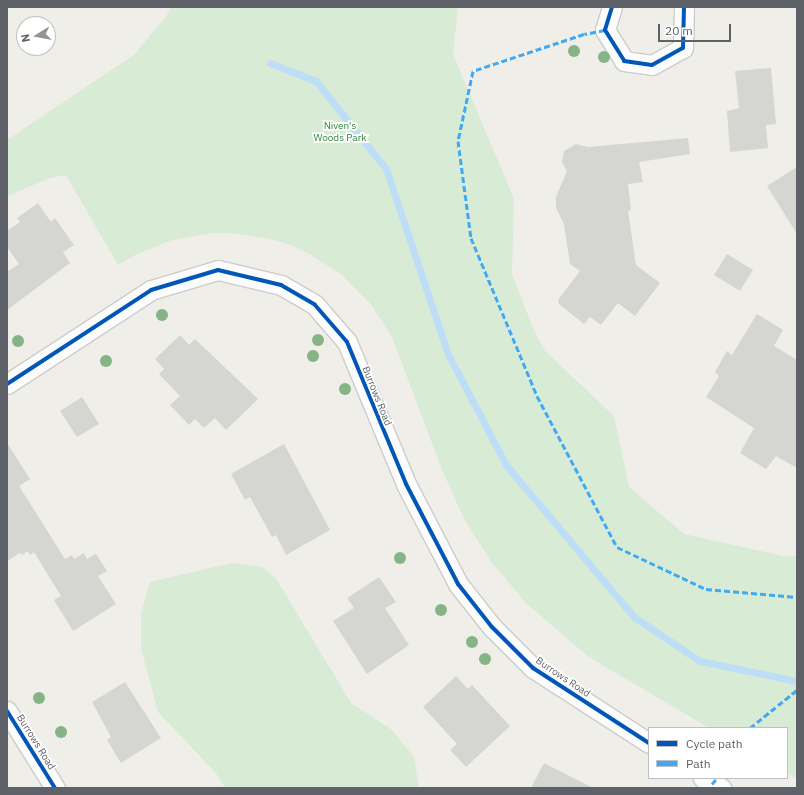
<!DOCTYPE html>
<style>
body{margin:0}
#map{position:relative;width:804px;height:795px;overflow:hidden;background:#efeee9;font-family:"IBM Plex Sans",sans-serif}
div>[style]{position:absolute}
.green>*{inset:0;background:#d7ebd5}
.stream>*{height:7px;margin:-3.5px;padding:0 3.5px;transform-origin:3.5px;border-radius:3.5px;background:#bedef8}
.building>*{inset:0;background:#d5d5d2}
.roads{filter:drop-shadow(1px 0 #cccccb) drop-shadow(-1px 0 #cccccb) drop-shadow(0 1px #cccccb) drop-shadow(0 -1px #cccccb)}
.street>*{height:19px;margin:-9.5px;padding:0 9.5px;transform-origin:9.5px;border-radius:9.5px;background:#fdfcfc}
.quiet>*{height:3px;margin-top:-1.5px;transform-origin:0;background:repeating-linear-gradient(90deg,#3fa9f5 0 6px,transparent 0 9px)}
.cycleway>*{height:4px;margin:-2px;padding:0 2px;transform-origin:2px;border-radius:2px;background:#0057b8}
.trees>*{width:12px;height:12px;margin:-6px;border-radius:50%;background:#86b487}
span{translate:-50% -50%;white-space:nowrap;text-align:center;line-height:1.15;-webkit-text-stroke:3.5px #fff;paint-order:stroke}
.park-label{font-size:10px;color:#308437}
.street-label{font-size:10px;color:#5e6268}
.frame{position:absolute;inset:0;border:8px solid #5e6268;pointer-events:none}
.legend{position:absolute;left:648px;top:727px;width:140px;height:52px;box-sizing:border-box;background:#fff;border:1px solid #bfc0c3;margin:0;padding:5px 7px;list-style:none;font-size:12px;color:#5e6268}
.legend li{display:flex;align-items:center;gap:8px;height:20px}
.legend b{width:20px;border:1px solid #bfc0c3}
.north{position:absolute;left:16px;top:16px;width:40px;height:40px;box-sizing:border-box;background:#fff;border:1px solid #bfc0c3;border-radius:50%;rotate:259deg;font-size:11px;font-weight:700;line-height:16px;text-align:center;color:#5e6268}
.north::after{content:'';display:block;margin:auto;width:14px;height:18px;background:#919395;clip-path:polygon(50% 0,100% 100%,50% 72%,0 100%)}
.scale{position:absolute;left:658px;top:24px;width:73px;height:18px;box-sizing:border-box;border:2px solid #5e6268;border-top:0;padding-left:5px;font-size:12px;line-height:14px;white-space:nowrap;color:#5e6268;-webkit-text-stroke:3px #fff;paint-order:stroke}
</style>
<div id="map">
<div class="green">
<div style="clip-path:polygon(171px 7px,458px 7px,453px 54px,514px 199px,512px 274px,534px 331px,545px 351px,614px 416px,629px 487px,684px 534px,783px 556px,797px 556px,797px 779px,787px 773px,787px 728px,709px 728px,589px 657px,527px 604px,492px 563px,463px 517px,441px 467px,392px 337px,370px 303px,342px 275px,308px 253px,290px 245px,271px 239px,231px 233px,212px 233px,172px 240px,135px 255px,118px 265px,66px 175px,50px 178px,7px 196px,7px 140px,134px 55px,167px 15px)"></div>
<div style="clip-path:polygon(232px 563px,262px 567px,275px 577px,351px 703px,392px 730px,414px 757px,419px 788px,225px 788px,216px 773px,158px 712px,141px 648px,141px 614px,150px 582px)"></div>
</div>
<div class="stream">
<div style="left:270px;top:63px;width:49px;rotate:21.4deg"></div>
<div style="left:316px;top:81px;width:112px;rotate:51.5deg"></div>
<div style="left:386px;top:169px;width:195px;rotate:71.5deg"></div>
<div style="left:448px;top:354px;width:125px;rotate:62.4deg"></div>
<div style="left:506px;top:465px;width:199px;rotate:49.9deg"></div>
<div style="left:634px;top:617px;width:79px;rotate:33.7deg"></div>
<div style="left:700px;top:661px;width:99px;rotate:11.7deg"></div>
</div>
<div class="building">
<div style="clip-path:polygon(771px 68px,776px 124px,766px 125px,768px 148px,730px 152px,727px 111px,739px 108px,735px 71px)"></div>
<div style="clip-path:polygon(688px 138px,690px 154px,639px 162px,643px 182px,628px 184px,631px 210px,628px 211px,636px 265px,660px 283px,635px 316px,618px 303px,601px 325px,590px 317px,584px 324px,559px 304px,558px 300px,580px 271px,570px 264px,564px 224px,556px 208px,556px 197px,567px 171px,562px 162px,564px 151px,576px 144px,588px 147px)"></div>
<div style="clip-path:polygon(797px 167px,797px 234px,767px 186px)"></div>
<div style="clip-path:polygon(38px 203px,51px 222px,55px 218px,74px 245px,63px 252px,70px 263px,7px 310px,7px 272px,19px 264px,7px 247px,7px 231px,20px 222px,17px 218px)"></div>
<div style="clip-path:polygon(727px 254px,753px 270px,740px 291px,714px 275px)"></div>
<div style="clip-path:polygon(757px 314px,783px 330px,774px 346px,797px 360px,797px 468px,776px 456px,766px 469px,740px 453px,754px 428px,706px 397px,719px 376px,715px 372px,727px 351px,732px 355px)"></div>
<div style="clip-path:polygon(180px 335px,189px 345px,195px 339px,258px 399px,226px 430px,215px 418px,204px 428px,195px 419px,189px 425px,170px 405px,180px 396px,159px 374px,164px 369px,155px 359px)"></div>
<div style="clip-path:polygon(82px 397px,99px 424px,77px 437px,60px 411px)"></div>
<div style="clip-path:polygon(7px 443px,30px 479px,19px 486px,65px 559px,72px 555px,74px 559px,84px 553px,87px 559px,96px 554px,107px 571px,98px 576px,116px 604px,73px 631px,54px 600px,61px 596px,34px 552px,30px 555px,28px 551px,22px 555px,20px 553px,7px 561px)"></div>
<div style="clip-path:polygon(284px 444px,330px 530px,286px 555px,276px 535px,272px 537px,250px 497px,245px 500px,231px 474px)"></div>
<div style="clip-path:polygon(379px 577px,396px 602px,385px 608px,409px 645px,367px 674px,333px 621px,354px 608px,347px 598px)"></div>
<div style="clip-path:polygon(456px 676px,468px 689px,472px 685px,510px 726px,466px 767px,450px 750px,457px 744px,423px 707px)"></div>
<div style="clip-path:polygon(125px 682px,161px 738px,121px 763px,107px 740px,111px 737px,92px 702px)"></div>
<div style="clip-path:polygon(544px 763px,593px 788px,531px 788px)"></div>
</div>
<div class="roads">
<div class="street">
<div style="left:612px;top:7px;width:24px;rotate:107deg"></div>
<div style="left:605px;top:30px;width:36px;rotate:58deg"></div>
<div style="left:624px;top:61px;width:28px;rotate:8deg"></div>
<div style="left:652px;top:65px;width:35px;rotate:-29deg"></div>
<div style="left:683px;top:48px;width:41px;rotate:-88.6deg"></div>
<div style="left:7px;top:384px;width:172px;rotate:-33.1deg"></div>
<div style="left:151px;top:290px;width:70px;rotate:-16.6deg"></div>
<div style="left:218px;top:270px;width:65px;rotate:13.4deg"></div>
<div style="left:281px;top:285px;width:39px;rotate:30deg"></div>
<div style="left:315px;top:305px;width:49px;rotate:49.1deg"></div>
<div style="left:347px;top:342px;width:154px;rotate:67.4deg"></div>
<div style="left:406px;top:484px;width:113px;rotate:62.5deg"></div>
<div style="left:458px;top:584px;width:55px;rotate:51.7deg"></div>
<div style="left:492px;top:627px;width:58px;rotate:45deg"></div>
<div style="left:533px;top:668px;width:138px;rotate:32.9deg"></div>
<div style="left:7px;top:711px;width:91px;rotate:58.1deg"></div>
<div style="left:703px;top:778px;width:21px;rotate:29deg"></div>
</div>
</div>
<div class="quiet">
<div style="left:605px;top:30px;width:21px;rotate:169deg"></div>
<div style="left:584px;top:34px;width:117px;rotate:161.6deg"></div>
<div style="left:473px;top:71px;width:72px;rotate:102.1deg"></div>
<div style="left:458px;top:141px;width:98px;rotate:82.4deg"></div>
<div style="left:471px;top:238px;width:171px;rotate:67.3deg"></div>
<div style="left:537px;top:396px;width:171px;rotate:62.1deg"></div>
<div style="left:617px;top:547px;width:98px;rotate:25.3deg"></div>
<div style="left:706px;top:589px;width:91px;rotate:5deg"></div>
<div style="left:750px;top:728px;width:60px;rotate:-39deg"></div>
<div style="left:712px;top:784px;width:8px;rotate:-50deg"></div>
</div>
<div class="cycleway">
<div style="left:612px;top:7px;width:24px;rotate:107deg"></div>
<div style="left:605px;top:30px;width:36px;rotate:58deg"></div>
<div style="left:624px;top:61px;width:28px;rotate:8deg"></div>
<div style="left:652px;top:65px;width:35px;rotate:-29deg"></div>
<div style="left:683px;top:48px;width:41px;rotate:-88.6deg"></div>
<div style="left:7px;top:384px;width:172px;rotate:-33.1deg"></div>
<div style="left:151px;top:290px;width:70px;rotate:-16.6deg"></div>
<div style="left:218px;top:270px;width:65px;rotate:13.4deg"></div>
<div style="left:281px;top:285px;width:39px;rotate:30deg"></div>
<div style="left:315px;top:305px;width:49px;rotate:49.1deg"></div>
<div style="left:347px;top:342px;width:154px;rotate:67.4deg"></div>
<div style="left:406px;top:484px;width:113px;rotate:62.5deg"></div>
<div style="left:458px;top:584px;width:55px;rotate:51.7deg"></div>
<div style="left:492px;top:627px;width:58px;rotate:45deg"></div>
<div style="left:533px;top:668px;width:138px;rotate:32.9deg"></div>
<div style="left:7px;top:711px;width:91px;rotate:58.1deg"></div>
</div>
<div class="trees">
<div style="left:574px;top:51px"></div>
<div style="left:604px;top:57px"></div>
<div style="left:162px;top:315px"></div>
<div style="left:318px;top:340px"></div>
<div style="left:18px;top:341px"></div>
<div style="left:313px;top:356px"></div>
<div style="left:106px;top:361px"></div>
<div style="left:345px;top:389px"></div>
<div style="left:400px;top:558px"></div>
<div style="left:441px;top:610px"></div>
<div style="left:472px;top:642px"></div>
<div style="left:485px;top:659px"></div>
<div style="left:39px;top:698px"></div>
<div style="left:61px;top:732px"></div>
</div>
<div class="park-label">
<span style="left:340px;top:131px">Niven's<br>Woods Park</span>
</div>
<div class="street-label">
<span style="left:377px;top:396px;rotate:68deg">Burrows Road</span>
<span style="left:563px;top:677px;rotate:34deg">Burrows Road</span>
<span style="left:36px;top:742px;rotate:58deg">Burrows Road</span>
</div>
<div class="frame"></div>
<ul class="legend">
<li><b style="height:5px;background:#0057b8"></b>Cycle path</li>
<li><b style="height:5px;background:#3fa9f5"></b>Path</li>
</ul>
<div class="north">N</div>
<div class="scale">20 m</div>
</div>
